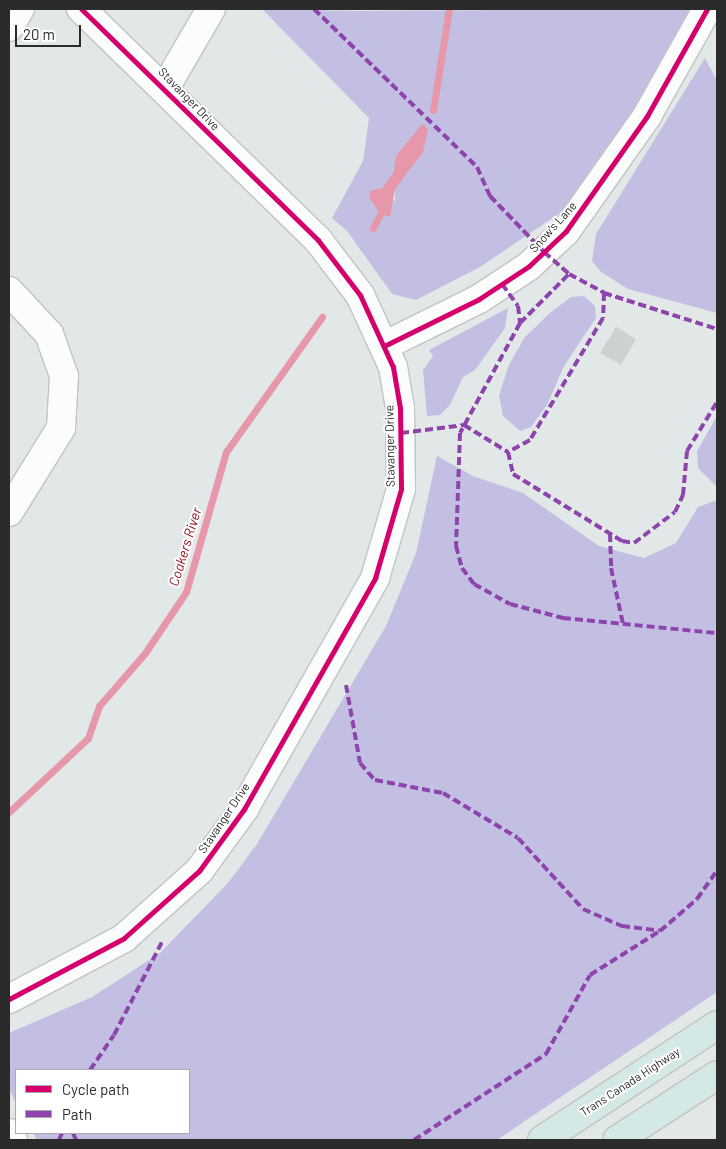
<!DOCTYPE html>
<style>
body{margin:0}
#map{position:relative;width:726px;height:1149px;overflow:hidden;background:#e2e8e8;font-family:Barlow,sans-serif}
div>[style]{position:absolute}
.green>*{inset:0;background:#c2bfe3}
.water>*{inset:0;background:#e698aa}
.stream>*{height:7px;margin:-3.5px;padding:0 3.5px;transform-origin:3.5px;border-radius:3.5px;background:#e698aa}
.building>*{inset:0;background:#ccd1d1}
.roads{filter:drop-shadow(1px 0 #c2c3c2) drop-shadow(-1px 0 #c2c3c2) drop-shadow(0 1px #c2c3c2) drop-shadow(0 -1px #c2c3c2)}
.minor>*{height:28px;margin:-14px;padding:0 14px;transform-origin:14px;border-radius:14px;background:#fbfcfc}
.highway>*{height:28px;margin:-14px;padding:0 14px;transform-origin:14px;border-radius:14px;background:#d4e8e6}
.quiet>*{height:4px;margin-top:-2px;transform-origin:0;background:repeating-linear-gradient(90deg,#8e44ad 0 8px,transparent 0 12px)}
.cycleway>*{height:5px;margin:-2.5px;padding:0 2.5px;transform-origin:2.5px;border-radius:2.5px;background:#d6006c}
span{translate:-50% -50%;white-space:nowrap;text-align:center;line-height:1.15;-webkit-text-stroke:4px #fff;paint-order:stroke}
.street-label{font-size:12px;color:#2b2b2b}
.water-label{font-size:14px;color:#951528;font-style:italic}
.frame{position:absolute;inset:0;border:10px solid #2b2b2b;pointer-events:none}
.legend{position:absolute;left:15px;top:1069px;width:175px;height:65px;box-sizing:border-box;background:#fff;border:1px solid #aaa;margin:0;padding:6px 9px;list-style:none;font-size:15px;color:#2b2b2b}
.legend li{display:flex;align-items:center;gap:10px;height:25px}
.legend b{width:25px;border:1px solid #aaa}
.scale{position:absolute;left:15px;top:25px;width:66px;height:22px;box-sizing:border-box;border:2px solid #2b2b2b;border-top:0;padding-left:6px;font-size:15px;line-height:18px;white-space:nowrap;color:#2b2b2b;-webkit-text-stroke:4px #fff;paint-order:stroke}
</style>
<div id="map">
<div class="green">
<div style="clip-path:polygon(evenodd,262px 9px,358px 11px,693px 9px,613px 143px,560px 213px,480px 267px,416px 300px,392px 294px,347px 231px,332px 218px,363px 161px,369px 118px,262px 9px,382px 188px,395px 189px,395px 201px,371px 190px,382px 188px)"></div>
<div style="clip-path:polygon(705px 58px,717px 81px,717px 313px,628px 289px,601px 272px,592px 261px,596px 234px)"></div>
<div style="clip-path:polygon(584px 296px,595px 306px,596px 318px,564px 366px,547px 405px,531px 427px,520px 431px,503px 416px,499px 396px,508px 367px,524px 338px,550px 313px,571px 297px)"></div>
<div style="clip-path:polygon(508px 308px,505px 328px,475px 370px,463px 377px,450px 405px,440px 415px,427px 416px,423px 370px,433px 356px,429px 350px)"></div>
<div style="clip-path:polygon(717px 416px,717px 487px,698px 468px,697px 451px)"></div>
<div style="clip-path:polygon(437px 456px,473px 476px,523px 493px,599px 546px,644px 558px,676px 543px,698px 507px,717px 500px,717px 992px,497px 1140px,37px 1140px,33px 1133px,189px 1133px,189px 1070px,16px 1070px,16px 1103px,9px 1089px,9px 1033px,92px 997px,160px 953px,228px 883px,257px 844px,386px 626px,416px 553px)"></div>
</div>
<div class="water">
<div style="clip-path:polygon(422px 124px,428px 129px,423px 152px,395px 189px,390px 217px,380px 214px,369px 197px,371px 190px,382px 188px,394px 172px,396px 156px)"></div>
</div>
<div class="stream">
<div style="left:433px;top:110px;width:102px;rotate:-81deg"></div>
<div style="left:373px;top:228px;width:16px;rotate:-63deg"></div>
<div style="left:9px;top:812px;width:108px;rotate:-43.1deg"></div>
<div style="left:88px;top:738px;width:34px;rotate:-71deg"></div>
<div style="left:99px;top:706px;width:70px;rotate:-49deg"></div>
<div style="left:145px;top:653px;width:73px;rotate:-56.1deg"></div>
<div style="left:186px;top:592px;width:146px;rotate:-74.1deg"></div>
<div style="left:226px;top:452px;width:166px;rotate:-54.6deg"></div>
</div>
<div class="building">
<div style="clip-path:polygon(616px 327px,636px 339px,621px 365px,600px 353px)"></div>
</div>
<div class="roads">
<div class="minor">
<div style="left:9px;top:27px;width:21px;rotate:-59deg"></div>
<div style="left:165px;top:88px;width:91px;rotate:-59.8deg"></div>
<div style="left:9px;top:291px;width:59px;rotate:47.1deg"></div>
<div style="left:49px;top:334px;width:45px;rotate:70.3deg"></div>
<div style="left:64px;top:376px;width:52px;rotate:93.3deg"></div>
<div style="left:61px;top:428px;width:99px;rotate:121.8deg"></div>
<div style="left:386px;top:345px;width:104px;rotate:-26.3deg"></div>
<div style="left:479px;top:299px;width:60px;rotate:-33.4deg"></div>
<div style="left:529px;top:266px;width:51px;rotate:-43.4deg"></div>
<div style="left:566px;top:231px;width:141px;rotate:-54.8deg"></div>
<div style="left:647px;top:116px;width:123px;rotate:-60.7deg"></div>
<div style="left:9px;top:999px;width:130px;rotate:-27.9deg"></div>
<div style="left:124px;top:938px;width:101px;rotate:-41.8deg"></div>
<div style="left:199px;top:871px;width:77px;rotate:-54deg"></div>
<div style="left:244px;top:809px;width:266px;rotate:-60.4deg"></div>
<div style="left:375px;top:578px;width:93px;rotate:-73.7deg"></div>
<div style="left:401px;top:489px;width:81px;rotate:-90.7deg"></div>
<div style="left:400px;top:408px;width:42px;rotate:-99.7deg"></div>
<div style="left:393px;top:367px;width:79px;rotate:-114.6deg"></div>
<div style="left:360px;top:295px;width:69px;rotate:-127.4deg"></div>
<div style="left:318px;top:240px;width:331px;rotate:-135.7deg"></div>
<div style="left:9px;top:1133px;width:8px;rotate:60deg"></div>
</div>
<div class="highway">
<div style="left:542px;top:1140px;width:209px;rotate:-33.3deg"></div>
<div style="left:617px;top:1140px;width:119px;rotate:-33deg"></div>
</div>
</div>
<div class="quiet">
<div style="left:314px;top:9px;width:227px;rotate:44.1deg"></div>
<div style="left:477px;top:167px;width:32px;rotate:66deg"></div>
<div style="left:490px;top:196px;width:78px;rotate:46deg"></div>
<div style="left:544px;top:252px;width:33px;rotate:41deg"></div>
<div style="left:569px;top:274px;width:40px;rotate:28deg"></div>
<div style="left:604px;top:293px;width:25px;rotate:92deg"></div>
<div style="left:603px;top:318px;width:142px;rotate:120.9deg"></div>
<div style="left:530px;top:440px;width:25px;rotate:151deg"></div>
<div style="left:502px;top:284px;width:27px;rotate:54deg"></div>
<div style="left:518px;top:306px;width:17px;rotate:83deg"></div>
<div style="left:520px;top:323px;width:125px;rotate:118.6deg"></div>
<div style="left:460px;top:433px;width:113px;rotate:92deg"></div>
<div style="left:456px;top:546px;width:23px;rotate:75deg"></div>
<div style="left:462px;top:568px;width:20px;rotate:53deg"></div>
<div style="left:474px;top:584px;width:41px;rotate:29.1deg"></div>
<div style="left:510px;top:604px;width:55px;rotate:14.8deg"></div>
<div style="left:563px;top:618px;width:155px;rotate:5.6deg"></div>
<div style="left:604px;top:293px;width:119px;rotate:17.7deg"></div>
<div style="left:520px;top:323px;width:69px;rotate:-45deg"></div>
<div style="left:401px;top:433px;width:64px;rotate:-7.2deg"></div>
<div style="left:464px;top:425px;width:52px;rotate:31.5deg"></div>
<div style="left:508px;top:452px;width:23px;rotate:77deg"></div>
<div style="left:513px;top:474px;width:128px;rotate:31.6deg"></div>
<div style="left:622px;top:541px;width:12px;rotate:9deg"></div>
<div style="left:634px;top:543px;width:51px;rotate:-37.1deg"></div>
<div style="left:675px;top:512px;width:19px;rotate:-65deg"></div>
<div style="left:683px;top:495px;width:44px;rotate:-84.8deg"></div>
<div style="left:687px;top:451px;width:57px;rotate:-58.5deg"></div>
<div style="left:610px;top:534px;width:34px;rotate:88deg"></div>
<div style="left:611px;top:568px;width:57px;rotate:77.9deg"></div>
<div style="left:346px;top:685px;width:79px;rotate:79.8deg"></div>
<div style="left:360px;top:763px;width:23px;rotate:49deg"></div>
<div style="left:375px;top:780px;width:69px;rotate:10.8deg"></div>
<div style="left:443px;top:793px;width:87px;rotate:31deg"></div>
<div style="left:518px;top:838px;width:96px;rotate:47.5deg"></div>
<div style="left:583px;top:909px;width:43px;rotate:23.6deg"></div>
<div style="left:622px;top:926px;width:38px;rotate:7deg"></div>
<div style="left:90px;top:1070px;width:42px;rotate:-55.6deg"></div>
<div style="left:114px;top:1035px;width:105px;rotate:-62.7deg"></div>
<div style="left:73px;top:1133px;width:8px;rotate:67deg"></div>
<div style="left:59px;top:1140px;width:8px;rotate:-67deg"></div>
<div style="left:414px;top:1140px;width:158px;rotate:-33.1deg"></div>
<div style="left:546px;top:1054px;width:90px;rotate:-60.9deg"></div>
<div style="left:590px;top:975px;width:83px;rotate:-32.2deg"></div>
<div style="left:660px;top:931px;width:49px;rotate:-40.9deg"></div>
<div style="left:697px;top:899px;width:35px;rotate:-55deg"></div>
</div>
<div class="cycleway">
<div style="left:386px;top:345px;width:104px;rotate:-26.3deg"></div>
<div style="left:479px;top:299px;width:60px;rotate:-33.4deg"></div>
<div style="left:529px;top:266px;width:51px;rotate:-43.4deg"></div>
<div style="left:566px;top:231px;width:141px;rotate:-54.8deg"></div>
<div style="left:647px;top:116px;width:123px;rotate:-60.7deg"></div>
<div style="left:9px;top:999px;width:130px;rotate:-27.9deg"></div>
<div style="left:124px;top:938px;width:101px;rotate:-41.8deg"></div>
<div style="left:199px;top:871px;width:77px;rotate:-54deg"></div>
<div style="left:244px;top:809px;width:266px;rotate:-60.4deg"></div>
<div style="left:375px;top:578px;width:93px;rotate:-73.7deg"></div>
<div style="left:401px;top:489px;width:81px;rotate:-90.7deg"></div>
<div style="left:400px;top:408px;width:42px;rotate:-99.7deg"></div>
<div style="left:393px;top:367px;width:79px;rotate:-114.6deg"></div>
<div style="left:360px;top:295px;width:69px;rotate:-127.4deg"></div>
<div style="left:318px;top:240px;width:331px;rotate:-135.7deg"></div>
</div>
<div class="street-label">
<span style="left:189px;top:99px;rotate:46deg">Stavanger Drive</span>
<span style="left:553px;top:227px;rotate:-48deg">Snow's Lane</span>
<span style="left:390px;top:446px;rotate:-91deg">Stavanger Drive</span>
<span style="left:224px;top:818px;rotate:-56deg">Stavanger Drive</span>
<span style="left:630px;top:1082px;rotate:-33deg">Trans Canada Highway</span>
</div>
<div class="water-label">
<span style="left:185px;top:547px;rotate:-73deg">Coakers River</span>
</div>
<div class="frame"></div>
<ul class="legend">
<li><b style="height:6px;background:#d6006c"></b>Cycle path</li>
<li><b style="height:6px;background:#8e44ad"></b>Path</li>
</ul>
<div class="scale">20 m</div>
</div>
